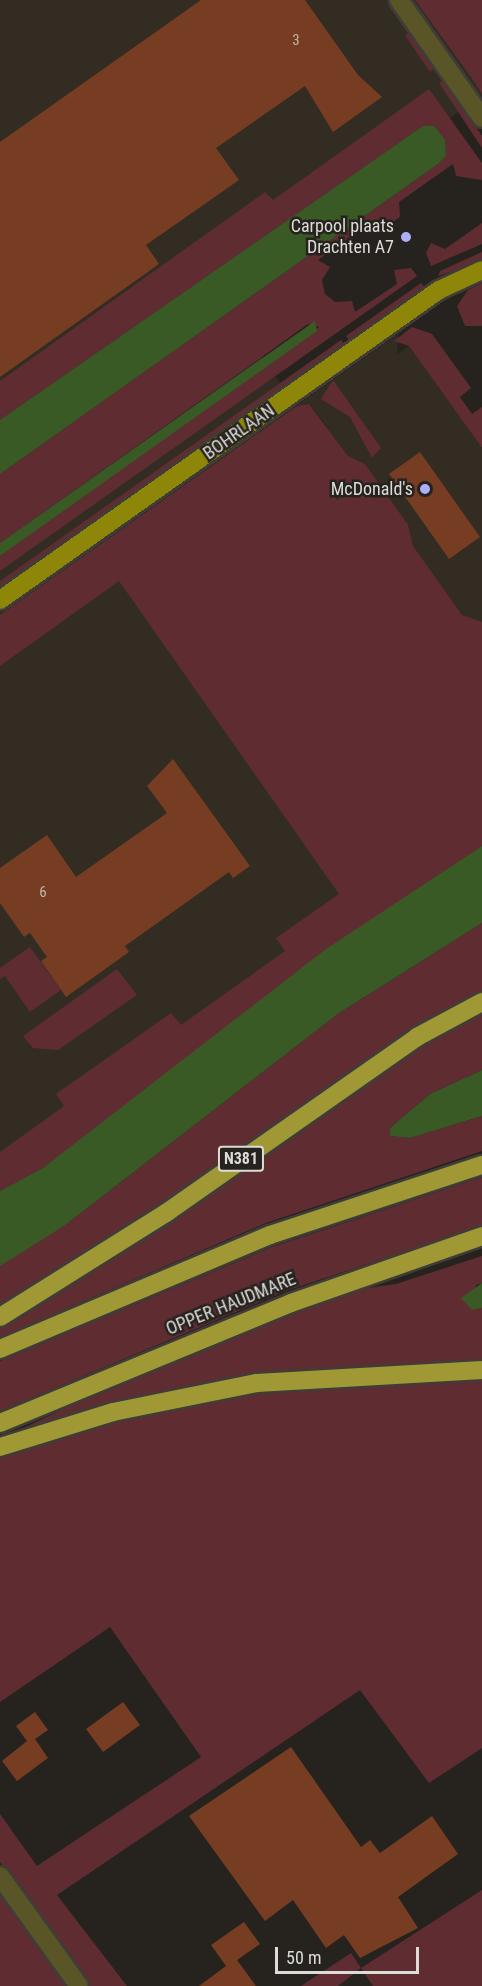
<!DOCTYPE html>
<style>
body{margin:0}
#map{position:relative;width:482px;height:1986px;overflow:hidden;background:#26231f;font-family:"Roboto Condensed",sans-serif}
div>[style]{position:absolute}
.built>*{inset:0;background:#332c23}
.green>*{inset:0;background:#5f2c32}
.water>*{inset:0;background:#395a25}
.building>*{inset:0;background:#763d22}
.roads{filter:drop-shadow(2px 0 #403d39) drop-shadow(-2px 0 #403d39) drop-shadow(0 2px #403d39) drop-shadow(0 -2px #403d39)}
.minor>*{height:18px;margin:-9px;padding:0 9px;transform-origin:9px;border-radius:9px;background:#595526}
.major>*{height:18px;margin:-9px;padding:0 9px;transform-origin:9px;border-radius:9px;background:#8e8609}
.highway>*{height:18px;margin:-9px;padding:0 9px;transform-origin:9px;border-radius:9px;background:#a09835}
.dots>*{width:16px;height:16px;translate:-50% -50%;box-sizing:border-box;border:3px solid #26231f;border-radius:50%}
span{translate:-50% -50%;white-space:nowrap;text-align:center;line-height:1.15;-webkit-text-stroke:5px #26231f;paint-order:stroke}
.number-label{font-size:15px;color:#c3b4aa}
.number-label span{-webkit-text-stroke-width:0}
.shield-label span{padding:2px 4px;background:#26231f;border:2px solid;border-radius:4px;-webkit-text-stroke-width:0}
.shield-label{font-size:16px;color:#dddbd8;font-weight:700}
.poi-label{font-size:18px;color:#dddbd8}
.right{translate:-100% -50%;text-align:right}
.street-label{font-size:18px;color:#dddbd8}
.scale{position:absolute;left:275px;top:1947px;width:144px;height:27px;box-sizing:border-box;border:3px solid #dddbd8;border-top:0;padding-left:8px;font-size:18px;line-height:21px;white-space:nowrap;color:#dddbd8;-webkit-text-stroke:4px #26231f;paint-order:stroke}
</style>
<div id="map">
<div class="built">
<div style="clip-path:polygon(0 0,482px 0,482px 95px,215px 290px,296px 406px,398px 334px,397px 354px,409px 346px,482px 448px,482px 622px,474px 623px,462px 615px,313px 408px,304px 404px,482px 670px,482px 864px,0 1204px)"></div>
</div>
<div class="green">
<div style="clip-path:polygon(415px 0,482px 0,482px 94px,473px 80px)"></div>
<div style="clip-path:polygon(410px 32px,435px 68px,430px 72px,405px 35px)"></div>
<div style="clip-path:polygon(443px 80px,482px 136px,482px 148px,439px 83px)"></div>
<div style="clip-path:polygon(429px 89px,482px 163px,482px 180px,456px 176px,453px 164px,399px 202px,400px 217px,380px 231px,366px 226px,318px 260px,330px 267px,322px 280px,325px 294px,335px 302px,352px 301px,355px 312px,397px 284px,394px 270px,411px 268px,417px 276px,0 571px,0 556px,319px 327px,308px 324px,0 543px,0 474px,438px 164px,446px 156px,434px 126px,423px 126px,0 420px,0 381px,265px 192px,273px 200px)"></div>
<div style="clip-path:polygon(482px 223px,482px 244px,431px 266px,426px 253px,431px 243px,445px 249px)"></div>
<div style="clip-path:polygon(482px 252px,482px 261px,438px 276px,440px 271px)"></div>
<div style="clip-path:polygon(421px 283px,426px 289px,351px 342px,346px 336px)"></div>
<div style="clip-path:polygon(482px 283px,482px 326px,465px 326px,457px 306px,468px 290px)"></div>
<div style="clip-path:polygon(412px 327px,432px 334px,471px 388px,460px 397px,472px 414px,482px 407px,482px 448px,409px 346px,394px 341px)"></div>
<div style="clip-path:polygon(341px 340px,346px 346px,0 591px,0 581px)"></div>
<div style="clip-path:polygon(333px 380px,381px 448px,372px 458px,350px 417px,321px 399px)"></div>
<div style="clip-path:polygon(309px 404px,348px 456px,365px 464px,408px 525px,413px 546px,462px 615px,482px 622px,482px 846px,389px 908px,43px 1168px,0 1191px,0 1152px,64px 1106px,56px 1094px,171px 1013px,181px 1025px,285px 951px,276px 938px,339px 894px,119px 581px,0 666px,0 615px,297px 406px)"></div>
<div style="clip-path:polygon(482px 923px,482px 996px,357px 1068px,119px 1237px,0 1310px,0 1266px,11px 1257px,64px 1226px,339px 1013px)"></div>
<div style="clip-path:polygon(30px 947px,61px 990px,30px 1012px,5px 976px,0 979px,0 968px)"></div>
<div style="clip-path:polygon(117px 969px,137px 995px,58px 1050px,33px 1048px,23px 1036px)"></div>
<div style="clip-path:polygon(482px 1010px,482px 1070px,430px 1094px,390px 1128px,390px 1136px,410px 1138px,482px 1116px,482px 1151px,266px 1223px,0 1337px,0 1324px,421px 1042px)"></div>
<div style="clip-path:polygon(482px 1177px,482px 1226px,286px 1291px,0 1411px,0 1361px,272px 1247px)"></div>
<div style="clip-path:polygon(482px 1256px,482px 1283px,476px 1285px,472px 1310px,482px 1308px,482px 1363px,256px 1377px,0 1439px,108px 1388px,354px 1290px,396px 1284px)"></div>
<div style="clip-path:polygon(482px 1375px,482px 1748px,429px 1783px,360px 1690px,57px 1895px,127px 1986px,88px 1986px,0 1862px,0 1814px,37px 1866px,201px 1757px,110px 1627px,0 1702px,0 1452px,67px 1431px,262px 1389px)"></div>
<div style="clip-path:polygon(0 1886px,72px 1986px,0 1986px)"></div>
<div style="clip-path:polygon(482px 1890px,482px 1986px,373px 1986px,361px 1968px,338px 1986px,301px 1986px,351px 1953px,361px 1968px)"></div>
</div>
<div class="water">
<div style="clip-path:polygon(423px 126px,434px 126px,445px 140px,446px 156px,438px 164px,0 474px,0 420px)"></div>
<div style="clip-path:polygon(315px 321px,317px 331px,0 556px,0 543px)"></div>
<div style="clip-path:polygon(482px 846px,482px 923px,339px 1013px,64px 1226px,0 1266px,0 1191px,43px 1168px,326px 949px)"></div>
<div style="clip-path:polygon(482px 1070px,482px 1116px,410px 1138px,390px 1136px,390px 1128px,430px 1094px)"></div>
<div style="clip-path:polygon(482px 1283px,482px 1308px,472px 1310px,461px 1298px)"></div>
</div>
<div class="building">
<div style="clip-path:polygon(201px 0,305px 0,358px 75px,382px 97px,333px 132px,305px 86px,216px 148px,239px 180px,146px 245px,159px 264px,0 377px,0 142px)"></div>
<div style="clip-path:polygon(420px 452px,480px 537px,449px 559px,389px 474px)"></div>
<div style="clip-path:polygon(173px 759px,250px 866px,233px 878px,229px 872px,125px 946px,129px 952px,66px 997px,41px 961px,47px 957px,30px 933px,24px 937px,0 903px,0 868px,47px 835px,76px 877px,167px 813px,147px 786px)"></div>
<div style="clip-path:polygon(123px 1702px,140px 1725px,103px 1752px,86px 1729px)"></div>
<div style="clip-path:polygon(35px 1712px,48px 1730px,35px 1739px,48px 1758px,17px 1781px,2px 1761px,27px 1741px,16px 1726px)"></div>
<div style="clip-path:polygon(291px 1747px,361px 1847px,370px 1840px,380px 1853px,432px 1816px,458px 1854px,398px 1897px,418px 1928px,360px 1958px,344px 1935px,326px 1948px,293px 1900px,265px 1921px,189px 1816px)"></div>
<div style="clip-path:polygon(244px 1922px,260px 1944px,237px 1960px,256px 1986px,199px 1986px,226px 1966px,211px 1945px)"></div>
</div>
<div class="roads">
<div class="minor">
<div style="left:399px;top:0;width:144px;rotate:54.9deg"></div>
<div style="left:0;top:1876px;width:135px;rotate:54.3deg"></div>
</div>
<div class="major">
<div style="left:0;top:600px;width:537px;rotate:-35.23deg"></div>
<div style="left:439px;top:290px;width:47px;rotate:-24.9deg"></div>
</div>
<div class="highway">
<div style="left:0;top:1317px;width:196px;rotate:-32.1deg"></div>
<div style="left:166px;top:1213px;width:307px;rotate:-35deg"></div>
<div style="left:417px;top:1037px;width:74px;rotate:-28.3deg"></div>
<div style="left:0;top:1349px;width:293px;rotate:-22.9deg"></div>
<div style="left:270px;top:1235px;width:223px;rotate:-18.3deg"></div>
<div style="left:0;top:1423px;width:315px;rotate:-22.4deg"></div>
<div style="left:291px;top:1303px;width:202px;rotate:-19.3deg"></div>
<div style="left:0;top:1447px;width:118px;rotate:-17.2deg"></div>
<div style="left:113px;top:1412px;width:147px;rotate:-11.4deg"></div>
<div style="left:257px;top:1383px;width:225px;rotate:-3.3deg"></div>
</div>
</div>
<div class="dots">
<div style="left:406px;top:237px;background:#adaffb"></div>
<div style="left:425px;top:489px;background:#adaffb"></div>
</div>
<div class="number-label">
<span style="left:296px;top:41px">3</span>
<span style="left:43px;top:893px">6</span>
</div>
<div class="shield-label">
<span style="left:241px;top:1159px">N381</span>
</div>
<div class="poi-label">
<span class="right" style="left:394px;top:237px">Carpool plaats<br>Drachten A7</span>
<span class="right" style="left:413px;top:489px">McDonald's</span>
</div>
<div class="street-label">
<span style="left:239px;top:432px;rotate:-35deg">BOHRLAAN</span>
<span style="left:231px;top:1304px;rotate:-22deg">OPPER HAUDMARE</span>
</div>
<div class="scale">50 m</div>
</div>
